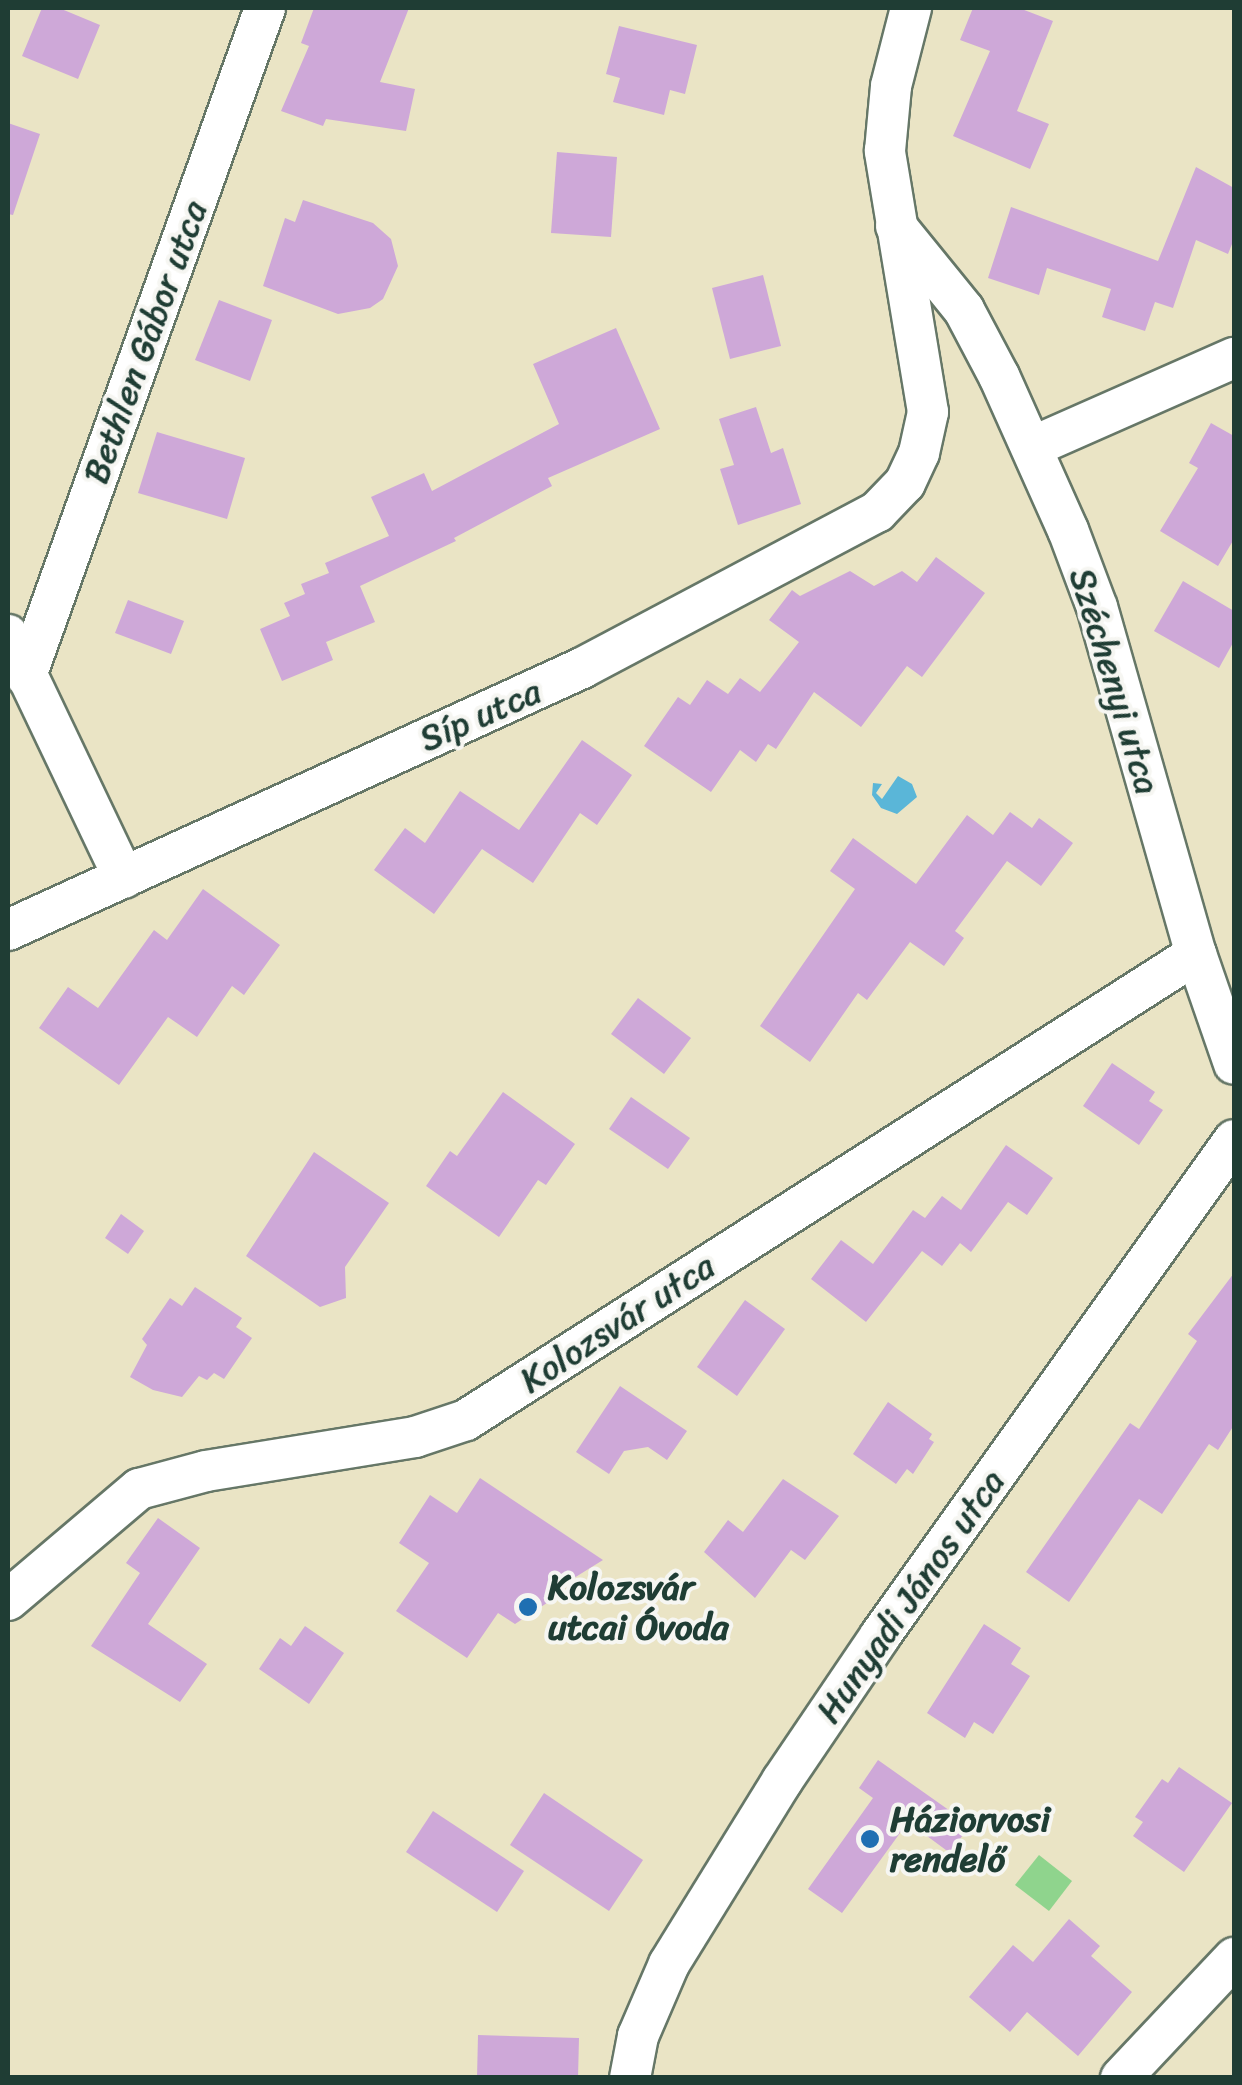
<!DOCTYPE html>
<meta charset="utf-8">
<style>
body{margin:0}
#map{position:relative;width:1242px;height:2085px;overflow:hidden;background:#eae4c5;font-family:Sriracha,sans-serif}
div>[style]{position:absolute}
.green>*{inset:0;background:#8fd48d}
.water>*{inset:0;background:#5ab6d8}
.building>*{inset:0;background:#cea8d8}
.roads{filter:drop-shadow(2px 0 #667767) drop-shadow(-2px 0 #667767) drop-shadow(0 2px #667767) drop-shadow(0 -2px #667767)}
.minor>*{height:40px;margin:-20px;padding:0 20px;transform-origin:20px;border-radius:20px;background:#fff}
.dots>*{width:28px;height:28px;translate:-50% -50%;box-sizing:border-box;border:5px solid #f6f6f2;border-radius:50%}
span{translate:-50% -50%;white-space:nowrap;text-align:center;line-height:1.15;-webkit-text-stroke:8px #f6f6f2;paint-order:stroke}
.street-label{font-size:35px;color:#1f3d34}
.poi-label{font-size:35px;color:#1f3d34;font-weight:700}
.left{translate:0 -50%;text-align:left}
.frame{position:absolute;inset:0;border:10px solid #1f3d34;pointer-events:none}
</style>
<div id="map">
<div class="green">
<div style="clip-path:polygon(1039px 1855px,1072px 1881px,1049px 1911px,1015px 1885px)"></div>
</div>
<div class="water">
<div style="clip-path:polygon(898px 776px,912px 784px,917px 797px,897px 814px,881px 808px,872px 795px,873px 783px,882px 784px,876px 793px,882px 799px)"></div>
</div>
<div class="building">
<div style="clip-path:polygon(42px 8px,59px 8px,100px 25px,78px 79px,22px 56px)"></div>
<div style="clip-path:polygon(314px 8px,409px 8px,380px 82px,415px 89px,406px 131px,326px 119px,323px 126px,281px 111px,309px 46px,301px 43px)"></div>
<div style="clip-path:polygon(973px 8px,1019px 8px,1053px 21px,1017px 111px,1049px 124px,1030px 169px,953px 136px,990px 51px,960px 40px)"></div>
<div style="clip-path:polygon(619px 26px,697px 45px,685px 94px,670px 90px,664px 115px,613px 102px,620px 78px,606px 74px)"></div>
<div style="clip-path:polygon(8px 123px,40px 134px,13px 215px,8px 214px)"></div>
<div style="clip-path:polygon(557px 152px,617px 157px,611px 237px,551px 233px)"></div>
<div style="clip-path:polygon(1196px 167px,1234px 188px,1234px 239px,1228px 254px,1196px 240px,1173px 308px,1155px 302px,1145px 331px,1102px 317px,1111px 289px,1047px 268px,1039px 295px,988px 278px,1011px 207px,1158px 261px)"></div>
<div style="clip-path:polygon(303px 200px,373px 223px,391px 239px,398px 266px,383px 299px,370px 308px,338px 314px,263px 286px,285px 218px,295px 222px)"></div>
<div style="clip-path:polygon(763px 275px,781px 346px,730px 359px,712px 288px)"></div>
<div style="clip-path:polygon(219px 300px,272px 320px,250px 381px,195px 360px)"></div>
<div style="clip-path:polygon(616px 328px,660px 429px,548px 478px,552px 486px,454px 538px,456px 541px,360px 586px,375px 622px,326px 642px,333px 660px,282px 681px,260px 629px,290px 616px,284px 603px,305px 594px,301px 584px,329px 573px,325px 563px,389px 536px,371px 497px,424px 473px,432px 491px,559px 424px,533px 364px)"></div>
<div style="clip-path:polygon(756px 407px,771px 453px,783px 448px,801px 504px,738px 525px,720px 469px,734px 465px,719px 419px)"></div>
<div style="clip-path:polygon(1211px 423px,1234px 436px,1234px 539px,1218px 566px,1160px 531px,1198px 468px,1189px 463px)"></div>
<div style="clip-path:polygon(157px 432px,245px 458px,227px 519px,138px 493px)"></div>
<div style="clip-path:polygon(936px 557px,985px 593px,922px 677px,907px 666px,861px 727px,814px 692px,776px 749px,768px 744px,756px 762px,740px 750px,711px 792px,644px 746px,678px 697px,690px 705px,707px 680px,728px 694px,740px 678px,760px 692px,799px 642px,769px 620px,792px 590px,800px 596px,850px 571px,874px 586px,902px 571px,917px 582px)"></div>
<div style="clip-path:polygon(1183px 581px,1234px 611px,1234px 641px,1219px 668px,1154px 631px)"></div>
<div style="clip-path:polygon(128px 600px,184px 621px,171px 654px,115px 633px)"></div>
<div style="clip-path:polygon(582px 740px,632px 775px,597px 825px,580px 813px,533px 883px,482px 849px,434px 914px,374px 870px,405px 828px,425px 843px,460px 791px,519px 830px)"></div>
<div style="clip-path:polygon(1010px 812px,1032px 828px,1039px 818px,1073px 843px,1041px 886px,1007px 861px,955px 931px,964px 938px,944px 966px,910px 942px,867px 1000px,858px 993px,810px 1062px,760px 1026px,855px 889px,830px 871px,853px 838px,916px 884px,967px 815px,993px 835px)"></div>
<div style="clip-path:polygon(203px 889px,280px 945px,244px 995px,232px 986px,197px 1037px,168px 1017px,119px 1085px,39px 1028px,68px 987px,98px 1008px,154px 930px,167px 940px)"></div>
<div style="clip-path:polygon(638px 998px,691px 1038px,664px 1074px,611px 1034px)"></div>
<div style="clip-path:polygon(1112px 1063px,1155px 1092px,1149px 1101px,1163px 1110px,1139px 1145px,1083px 1106px)"></div>
<div style="clip-path:polygon(503px 1092px,575px 1144px,546px 1185px,538px 1180px,499px 1237px,426px 1186px,450px 1151px,457px 1156px)"></div>
<div style="clip-path:polygon(631px 1097px,690px 1138px,668px 1169px,609px 1129px)"></div>
<div style="clip-path:polygon(1006px 1145px,1053px 1178px,1027px 1215px,1008px 1202px,971px 1252px,960px 1243px,942px 1266px,922px 1251px,866px 1322px,811px 1279px,841px 1240px,873px 1264px,913px 1210px,925px 1218px,942px 1196px,961px 1210px)"></div>
<div style="clip-path:polygon(314px 1152px,389px 1203px,345px 1267px,346px 1298px,320px 1307px,246px 1256px)"></div>
<div style="clip-path:polygon(121px 1214px,144px 1231px,128px 1254px,105px 1238px)"></div>
<div style="clip-path:polygon(1234px 1273px,1234px 1425px,1218px 1450px,1209px 1444px,1162px 1514px,1139px 1499px,1069px 1602px,1026px 1572px,1130px 1423px,1139px 1429px,1197px 1341px,1188px 1334px)"></div>
<div style="clip-path:polygon(195px 1287px,242px 1318px,236px 1327px,252px 1338px,224px 1379px,214px 1373px,207px 1380px,199px 1376px,182px 1397px,153px 1390px,130px 1377px,147px 1345px,142px 1339px,170px 1298px,182px 1306px)"></div>
<div style="clip-path:polygon(745px 1300px,785px 1329px,737px 1396px,697px 1367px)"></div>
<div style="clip-path:polygon(620px 1386px,687px 1431px,667px 1460px,648px 1447px,624px 1451px,609px 1474px,576px 1452px)"></div>
<div style="clip-path:polygon(888px 1402px,932px 1434px,929px 1439px,934px 1442px,913px 1474px,907px 1469px,896px 1484px,853px 1454px)"></div>
<div style="clip-path:polygon(480px 1478px,603px 1560px,553px 1591px,559px 1595px,515px 1624px,498px 1613px,467px 1658px,396px 1611px,429px 1563px,399px 1543px,430px 1495px,457px 1513px)"></div>
<div style="clip-path:polygon(783px 1479px,839px 1516px,805px 1560px,791px 1550px,755px 1598px,704px 1552px,728px 1520px,743px 1532px)"></div>
<div style="clip-path:polygon(158px 1518px,200px 1548px,148px 1624px,207px 1664px,180px 1702px,91px 1646px,140px 1573px,126px 1563px)"></div>
<div style="clip-path:polygon(984px 1624px,1021px 1648px,1011px 1664px,1030px 1676px,993px 1734px,974px 1722px,965px 1738px,927px 1713px)"></div>
<div style="clip-path:polygon(305px 1626px,344px 1653px,309px 1704px,259px 1669px,280px 1638px,291px 1646px)"></div>
<div style="clip-path:polygon(878px 1760px,970px 1825px,950px 1853px,908px 1822px,842px 1913px,808px 1889px,873px 1798px,859px 1788px)"></div>
<div style="clip-path:polygon(1179px 1767px,1232px 1803px,1184px 1872px,1133px 1836px,1143px 1822px,1135px 1817px,1162px 1779px,1168px 1783px)"></div>
<div style="clip-path:polygon(544px 1793px,643px 1860px,609px 1911px,510px 1845px)"></div>
<div style="clip-path:polygon(433px 1811px,524px 1871px,497px 1912px,406px 1852px)"></div>
<div style="clip-path:polygon(1069px 1919px,1100px 1946px,1091px 1956px,1132px 1992px,1078px 2056px,1027px 2012px,1010px 2032px,969px 1997px,1013px 1945px,1033px 1962px)"></div>
<div style="clip-path:polygon(478px 2035px,579px 2038px,578px 2078px,477px 2078px)"></div>
</div>
<div class="roads">
<div class="minor">
<div style="left:896px;top:226px;width:108px;rotate:51deg"></div>
<div style="left:964px;top:310px;width:75px;rotate:62.1deg"></div>
<div style="left:999px;top:376px;width:169px;rotate:65.9deg"></div>
<div style="left:1068px;top:530px;width:82px;rotate:69.4deg"></div>
<div style="left:1097px;top:607px;width:361px;rotate:74.1deg"></div>
<div style="left:1196px;top:954px;width:116px;rotate:70.9deg"></div>
<div style="left:1032px;top:447px;width:221px;rotate:-23.8deg"></div>
<div style="left:8px;top:635px;width:269px;rotate:64.5deg"></div>
<div style="left:26px;top:676px;width:709px;rotate:-70.31deg"></div>
<div style="left:8px;top:930px;width:631px;rotate:-24.53deg"></div>
<div style="left:582px;top:668px;width:334px;rotate:-27.9deg"></div>
<div style="left:877px;top:512px;width:40px;rotate:-46deg"></div>
<div style="left:905px;top:483px;width:33px;rotate:-65deg"></div>
<div style="left:919px;top:453px;width:42px;rotate:-77.6deg"></div>
<div style="left:928px;top:412px;width:265px;rotate:-99.4deg"></div>
<div style="left:885px;top:151px;width:65px;rotate:-84.7deg"></div>
<div style="left:891px;top:86px;width:81px;rotate:-75.6deg"></div>
<div style="left:8px;top:1600px;width:172px;rotate:-40.3deg"></div>
<div style="left:139px;top:1489px;width:69px;rotate:-15deg"></div>
<div style="left:206px;top:1471px;width:212px;rotate:-9.2deg"></div>
<div style="left:415px;top:1437px;width:54px;rotate:-18.4deg"></div>
<div style="left:466px;top:1420px;width:866px;rotate:-32.55deg"></div>
<div style="left:630px;top:2078px;width:43px;rotate:-79.2deg"></div>
<div style="left:638px;top:2036px;width:78px;rotate:-66.7deg"></div>
<div style="left:669px;top:1964px;width:215px;rotate:-58.3deg"></div>
<div style="left:782px;top:1781px;width:175px;rotate:-55.9deg"></div>
<div style="left:880px;top:1636px;width:609px;rotate:-54.48deg"></div>
<div style="left:1121px;top:2078px;width:165px;rotate:-46.7deg"></div>
</div>
</div>
<div class="dots">
<div style="left:528px;top:1607px;background:#1f6fb2"></div>
<div style="left:870px;top:1839px;background:#1f6fb2"></div>
</div>
<div class="street-label">
<span style="left:145px;top:342px;rotate:-70deg">Bethlen Gábor utca</span>
<span style="left:1115px;top:681px;rotate:73deg">Széchenyi utca</span>
<span style="left:480px;top:715px;rotate:-24deg">Síp utca</span>
<span style="left:617px;top:1323px;rotate:-33deg">Kolozsvár utca</span>
<span style="left:910px;top:1596px;rotate:-55deg">Hunyadi János utca</span>
</div>
<div class="poi-label">
<span class="left" style="left:548px;top:1607px">Kolozsvár<br>utcai Óvoda</span>
<span class="left" style="left:890px;top:1839px">Háziorvosi<br>rendelő</span>
</div>
<div class="frame"></div>
</div>
